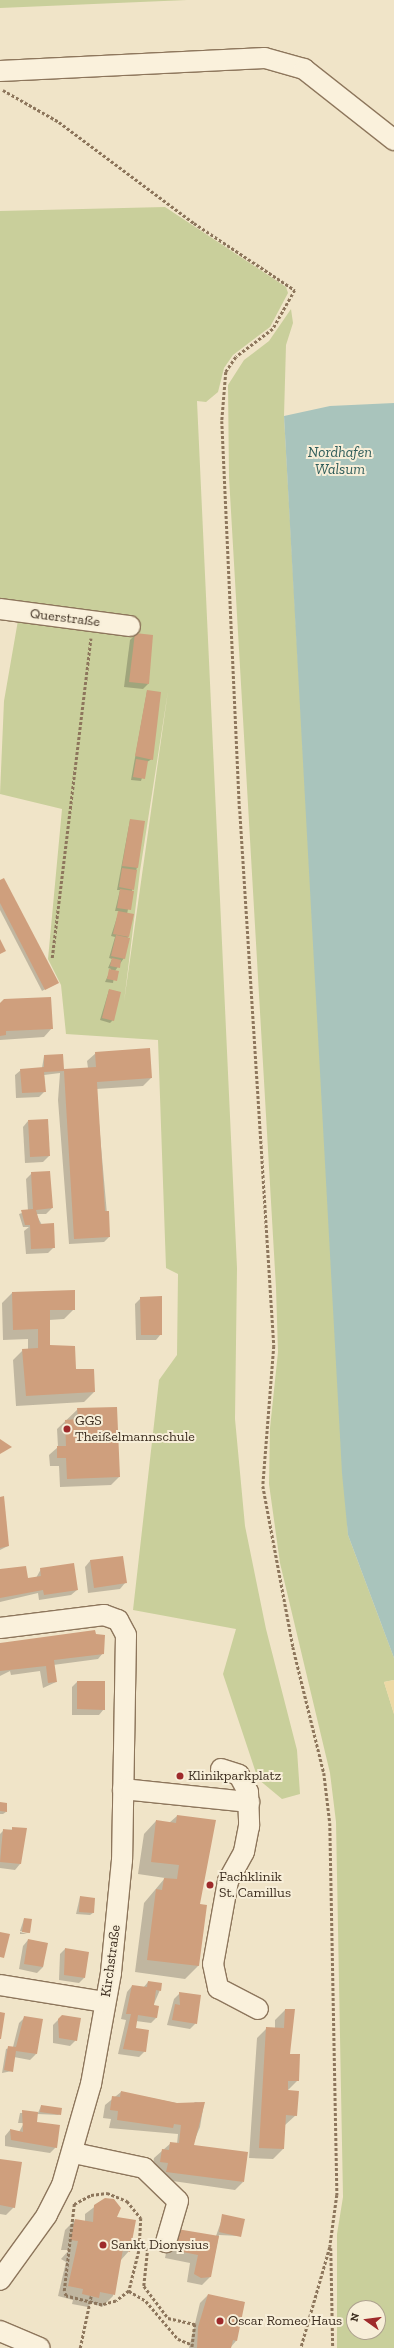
<!DOCTYPE html>
<meta charset="utf-8">
<style>
body{margin:0}
#map{position:relative;width:394px;height:2348px;overflow:hidden;background:#f0e4c8;font-family:"Zilla Slab",serif}
div>[style]{position:absolute}
.green>*{inset:0;background:#c9cf9b}
.sand>*{inset:0;background:#ecd9a5}
.water>*{inset:0;background:#a9c4bc}
.shadow>*{inset:0;background:#0003}
.building>*{inset:0;background:#cf9f7d}
.path>*{height:2.5px;margin-top:-1.25px;transform-origin:0;background:repeating-linear-gradient(90deg,#8d765c 0 3px,transparent 0 5px)}
.roads{filter:drop-shadow(1px 0 #8d765c) drop-shadow(-1px 0 #8d765c) drop-shadow(0 1px #8d765c) drop-shadow(0 -1px #8d765c)}
.minor>*{height:20px;margin:-10px;padding:0 10px;transform-origin:10px;border-radius:10px;background:#faf1dc}
.dots>*{width:11px;height:11px;translate:-50% -50%;box-sizing:border-box;border:2px solid #f7eed8;border-radius:50%}
span{translate:-50% -50%;white-space:nowrap;text-align:center;line-height:1.15;-webkit-text-stroke:4px #f7eed8;paint-order:stroke}
.street-label{font-size:14px;color:#3d2e20}
.poi-label{font-size:14px;color:#3d2e20}
.left{translate:0 -50%;text-align:left}
.water-label{font-size:15px;color:#2f5d5a;font-style:italic}
.north{position:absolute;left:346px;top:2300px;width:40px;height:40px;box-sizing:border-box;background:#f7eed8;border:1px solid #ada18e;border-radius:50%;rotate:284deg;font-size:11px;font-weight:700;line-height:16px;text-align:center;color:#3d2e20}
.north::after{content:'';display:block;margin:auto;width:14px;height:18px;background:#9e2a2b;clip-path:polygon(50% 0,100% 100%,50% 72%,0 100%)}
</style>
<div id="map">
<div class="green">
<div style="clip-path:polygon(0 0,187px 0,0 8px)"></div>
<div style="clip-path:polygon(evenodd,165px 207px,286px 287px,288px 293px,270px 327px,233px 355px,224px 368px,218px 392px,206px 402px,197px 401px,237px 1268px,235px 1419px,245px 1526px,266px 1629px,297px 1750px,300px 1794px,282px 1799px,258px 1779px,223px 1674px,236px 1629px,133px 1610px,159px 1380px,177px 1355px,178px 1274px,166px 1268px,158px 1040px,66px 1034px,61px 985px,48px 959px,62px 809px,0 794px,4px 701px,21px 603px,0 601px,0 211px,165px 207px,168px 691px,124px 1002px,140px 871px,168px 691px)"></div>
<div style="clip-path:polygon(evenodd,291px 309px,293px 323px,286px 345px,284px 416px,348px 1535px,394px 1658px,394px 1680px,384px 1682px,394px 1714px,394px 2348px,337px 2348px,337px 2234px,343px 2197px,336px 1822px,330px 1773px,280px 1563px,269px 1484px,270px 1428px,278px 1352px,276px 1288px,229px 477px,228px 385px,244px 360px,269px 341px,291px 309px,354px 2308px,378px 2308px,378px 2332px,354px 2332px,354px 2308px)"></div>
</div>
<div class="sand">
<div style="clip-path:polygon(394px 1680px,394px 1714px,384px 1682px)"></div>
</div>
<div class="water">
<div style="clip-path:polygon(394px 403px,394px 1658px,348px 1535px,342px 1473px,284px 416px,330px 406px)"></div>
</div>
<div class="shadow">
<div style="clip-path:polygon(136px 634px,148px 684px,143px 689px,124px 687px,130px 640px)"></div>
<div style="clip-path:polygon(147px 691px,152px 759px,147px 762px,141px 781px,131px 780px)"></div>
<div style="clip-path:polygon(130px 820px,137px 867px,127px 914px,128px 936px,124px 958px,115px 971px,113px 983px,105px 982px,111px 969px,108px 968px,112px 959px,109px 958px,115px 937px,111px 936px,119px 911px,115px 911px,120px 890px,117px 890px)"></div>
<div style="clip-path:polygon(0 881px,56px 983px,42px 991px,0 910px)"></div>
<div style="clip-path:polygon(109px 990px,113px 1020px,110px 1023px,100px 1020px)"></div>
<div style="clip-path:polygon(50px 998px,52px 1028px,44px 1037px,0 1040px,0 1003px)"></div>
<div style="clip-path:polygon(96px 1053px,151px 1078px,143px 1086px,96px 1089px,109px 1237px,104px 1242px,69px 1244px,58px 1100px,60px 1073px,44px 1075px,45px 1091px,39px 1097px,16px 1098px,15px 1075px,21px 1070px,42px 1068px,44px 1056px,62px 1055px,63px 1071px,88px 1068px,87px 1061px)"></div>
<div style="clip-path:polygon(28px 1121px,49px 1156px,43px 1162px,25px 1163px,23px 1127px)"></div>
<div style="clip-path:polygon(32px 1173px,52px 1208px,46px 1214px,36px 1214px,54px 1247px,48px 1253px,26px 1254px,24px 1231px,29px 1227px,23px 1227px,19px 1214px,28px 1211px,26px 1179px)"></div>
<div style="clip-path:polygon(12px 1293px,74px 1309px,64px 1319px,49px 1320px,49px 1346px,94px 1392px,84px 1402px,16px 1406px,13px 1360px,23px 1350px,28px 1349px,28px 1339px,3px 1340px,2px 1303px)"></div>
<div style="clip-path:polygon(141px 1298px,161px 1334px,156px 1340px,136px 1340px,135px 1304px)"></div>
<div style="clip-path:polygon(78px 1409px,119px 1477px,111px 1485px,60px 1487px,59px 1466px,50px 1466px,49px 1455px,58px 1447px,57px 1429px)"></div>
<div style="clip-path:polygon(3px 1497px,8px 1546px,0 1550px,0 1498px)"></div>
<div style="clip-path:polygon(122px 1557px,125px 1583px,120px 1589px,88px 1593px,85px 1567px,90px 1561px)"></div>
<div style="clip-path:polygon(41px 1569px,77px 1590px,71px 1595px,39px 1600px,38px 1593px,0 1602px,0 1570px,27px 1581px,36px 1578px)"></div>
<div style="clip-path:polygon(0 1644px,103px 1653px,98px 1659px,53px 1665px,56px 1682px,43px 1688px,40px 1671px,11px 1675px,10px 1671px,0 1676px)"></div>
<div style="clip-path:polygon(77px 1682px,104px 1709px,99px 1715px,72px 1715px,72px 1687px)"></div>
<div style="clip-path:polygon(0 1804px,6px 1812px,3px 1814px,0 1814px)"></div>
<div style="clip-path:polygon(177px 1816px,214px 1821px,199px 1905px,198px 1966px,185px 1979px,135px 1972px,144px 1903px,165px 1878px,138px 1874px,144px 1834px,156px 1821px,169px 1823px)"></div>
<div style="clip-path:polygon(25px 1829px,20px 1864px,15px 1870px,0 1868px,0 1834px,4px 1830px)"></div>
<div style="clip-path:polygon(80px 1897px,93px 1913px,90px 1915px,76px 1914px)"></div>
<div style="clip-path:polygon(24px 1919px,29px 1933px,28px 1933px,20px 1931px)"></div>
<div style="clip-path:polygon(20px 1932px,27px 1934px,20px 1934px)"></div>
<div style="clip-path:polygon(28px 1940px,46px 1943px,43px 1967px,37px 1973px,19px 1969px,23px 1946px)"></div>
<div style="clip-path:polygon(65px 1949px,84px 1978px,79px 1983px,59px 1980px,60px 1954px)"></div>
<div style="clip-path:polygon(148px 1982px,160px 1990px,153px 2006px,156px 2018px,151px 2023px,136px 2021px,135px 2029px,145px 2051px,139px 2057px,118px 2054px,126px 2020px,121px 2019px,127px 1992px,132px 1986px,143px 1988px)"></div>
<div style="clip-path:polygon(180px 1993px,196px 2023px,190px 2029px,167px 2025px,174px 1999px)"></div>
<div style="clip-path:polygon(285px 2010px,289px 2055px,298px 2080px,287px 2091px,296px 2115px,285px 2125px,283px 2149px,273px 2159px,249px 2158px,257px 2038px,267px 2028px,275px 2028px,275px 2020px)"></div>
<div style="clip-path:polygon(62px 2016px,76px 2040px,70px 2046px,53px 2043px,53px 2025px)"></div>
<div style="clip-path:polygon(25px 2017px,41px 2020px,36px 2054px,30px 2060px,14px 2057px,12px 2071px,2px 2073px,6px 2049px,13px 2047px,19px 2023px)"></div>
<div style="clip-path:polygon(121px 2092px,191px 2106px,195px 2102px,204px 2103px,200px 2127px,192px 2146px,243px 2182px,235px 2190px,159px 2179px,152px 2170px,154px 2158px,171px 2143px,177px 2144px,178px 2134px,109px 2128px,111px 2119px,103px 2118px,105px 2105px)"></div>
<div style="clip-path:polygon(41px 2106px,60px 2115px,37px 2114px,36px 2123px,56px 2147px,50px 2153px,5px 2146px,5px 2136px,10px 2130px,19px 2132px,24px 2123px,18px 2123px,20px 2113px,38px 2113px)"></div>
<div style="clip-path:polygon(0 2160px,14px 2207px,6px 2215px,0 2214px)"></div>
<div style="clip-path:polygon(105px 2199px,129px 2251px,120px 2261px,113px 2296px,102px 2307px,92px 2303px,88px 2307px,72px 2304px,73px 2300px,58px 2296px,66px 2262px,61px 2259px,69px 2250px,61px 2250px,65px 2230px,75px 2220px,85px 2222px,85px 2214px)"></div>
<div style="clip-path:polygon(223px 2216px,240px 2236px,219px 2235px,210px 2277px,202px 2285px,187px 2282px,190px 2263px,165px 2258px,169px 2238px,216px 2236px)"></div>
<div style="clip-path:polygon(208px 2295px,244px 2302px,236px 2341px,230px 2348px,189px 2348px,200px 2303px)"></div>
</div>
<div class="building">
<div style="clip-path:polygon(135px 633px,153px 635px,149px 684px,129px 682px)"></div>
<div style="clip-path:polygon(147px 690px,161px 692px,153px 760px,135px 756px)"></div>
<div style="clip-path:polygon(136px 759px,148px 761px,145px 779px,133px 777px)"></div>
<div style="clip-path:polygon(130px 819px,145px 821px,138px 868px,122px 866px)"></div>
<div style="clip-path:polygon(122px 868px,137px 870px,134px 890px,119px 887px)"></div>
<div style="clip-path:polygon(4px 878px,59px 983px,45px 990px,0 903px,0 880px)"></div>
<div style="clip-path:polygon(120px 889px,134px 891px,131px 910px,117px 908px)"></div>
<div style="clip-path:polygon(118px 911px,134px 914px,129px 937px,113px 934px)"></div>
<div style="clip-path:polygon(116px 935px,130px 938px,125px 959px,111px 956px)"></div>
<div style="clip-path:polygon(0 939px,6px 951px,0 954px)"></div>
<div style="clip-path:polygon(112px 958px,121px 960px,120px 968px,110px 966px)"></div>
<div style="clip-path:polygon(109px 969px,119px 971px,117px 981px,107px 979px)"></div>
<div style="clip-path:polygon(109px 989px,121px 992px,114px 1021px,102px 1018px)"></div>
<div style="clip-path:polygon(51px 997px,53px 1029px,6px 1031px,6px 1035px,0 1036px,0 1003px,4px 999px)"></div>
<div style="clip-path:polygon(150px 1048px,152px 1078px,97px 1082px,105px 1211px,109px 1211px,110px 1237px,74px 1239px,64px 1071px,44px 1072px,46px 1092px,22px 1093px,20px 1069px,44px 1067px,44px 1055px,63px 1054px,64px 1069px,96px 1067px,95px 1052px)"></div>
<div style="clip-path:polygon(48px 1119px,50px 1156px,30px 1157px,28px 1120px)"></div>
<div style="clip-path:polygon(50px 1171px,53px 1208px,36px 1210px,40px 1224px,54px 1223px,55px 1248px,31px 1249px,30px 1225px,25px 1225px,21px 1210px,33px 1209px,31px 1172px)"></div>
<div style="clip-path:polygon(75px 1290px,75px 1310px,50px 1310px,50px 1345px,75px 1346px,76px 1369px,94px 1369px,95px 1392px,26px 1396px,22px 1349px,38px 1348px,38px 1329px,13px 1330px,12px 1292px)"></div>
<div style="clip-path:polygon(162px 1296px,162px 1335px,141px 1335px,140px 1297px)"></div>
<div style="clip-path:polygon(117px 1407px,120px 1477px,67px 1479px,66px 1458px,57px 1458px,57px 1446px,66px 1446px,65px 1420px,78px 1419px,77px 1408px)"></div>
<div style="clip-path:polygon(0 1439px,12px 1447px,0 1454px)"></div>
<div style="clip-path:polygon(4px 1496px,9px 1546px,0 1548px,0 1497px)"></div>
<div style="clip-path:polygon(123px 1556px,127px 1583px,94px 1588px,90px 1560px)"></div>
<div style="clip-path:polygon(74px 1563px,78px 1590px,44px 1595px,43px 1590px,0 1598px,0 1569px,26px 1566px,28px 1578px,41px 1576px,40px 1568px)"></div>
<div style="clip-path:polygon(95px 1630px,96px 1634px,105px 1635px,104px 1654px,54px 1660px,57px 1682px,48px 1683px,46px 1666px,0 1671px,0 1643px)"></div>
<div style="clip-path:polygon(77px 1681px,105px 1681px,105px 1710px,77px 1709px)"></div>
<div style="clip-path:polygon(0 1802px,7px 1803px,7px 1812px,0 1811px)"></div>
<div style="clip-path:polygon(177px 1815px,216px 1820px,200px 1904px,207px 1905px,199px 1966px,147px 1960px,156px 1889px,162px 1890px,164px 1878px,177px 1879px,179px 1865px,151px 1862px,156px 1820px,176px 1823px)"></div>
<div style="clip-path:polygon(12px 1827px,27px 1828px,21px 1864px,0 1862px,3px 1829px,12px 1830px)"></div>
<div style="clip-path:polygon(80px 1896px,95px 1898px,94px 1913px,79px 1912px)"></div>
<div style="clip-path:polygon(24px 1918px,32px 1919px,30px 1933px,22px 1932px)"></div>
<div style="clip-path:polygon(0 1932px,10px 1934px,4px 1958px,0 1957px)"></div>
<div style="clip-path:polygon(28px 1939px,48px 1943px,43px 1967px,24px 1964px)"></div>
<div style="clip-path:polygon(65px 1948px,89px 1952px,85px 1978px,64px 1975px)"></div>
<div style="clip-path:polygon(148px 1981px,162px 1983px,161px 1991px,156px 1990px,154px 2005px,159px 2006px,157px 2018px,138px 2015px,136px 2028px,149px 2030px,146px 2052px,123px 2049px,131px 2014px,126px 2014px,132px 1985px,147px 1987px)"></div>
<div style="clip-path:polygon(179px 1992px,201px 1995px,197px 2024px,172px 2020px,175px 2004px,180px 2005px)"></div>
<div style="clip-path:polygon(285px 2009px,295px 2009px,290px 2054px,300px 2054px,299px 2081px,288px 2081px,288px 2090px,299px 2091px,297px 2116px,286px 2115px,284px 2149px,259px 2148px,266px 2027px,284px 2028px)"></div>
<div style="clip-path:polygon(0 2012px,5px 2013px,1px 2039px,0 2039px)"></div>
<div style="clip-path:polygon(62px 2015px,81px 2018px,77px 2041px,59px 2038px,58px 2019px)"></div>
<div style="clip-path:polygon(24px 2016px,43px 2019px,37px 2054px,16px 2051px,13px 2072px,4px 2070px,8px 2046px,16px 2047px)"></div>
<div style="clip-path:polygon(121px 2091px,177px 2103px,205px 2102px,194px 2145px,248px 2152px,244px 2182px,166px 2172px,168px 2163px,160px 2162px,162px 2149px,169px 2150px,170px 2142px,179px 2143px,181px 2125px,174px 2124px,173px 2128px,117px 2120px,118px 2111px,110px 2110px,112px 2096px,120px 2097px)"></div>
<div style="clip-path:polygon(41px 2105px,62px 2108px,61px 2115px,40px 2112px)"></div>
<div style="clip-path:polygon(22px 2110px,38px 2112px,37px 2122px,60px 2125px,57px 2148px,11px 2140px,10px 2129px,23px 2132px)"></div>
<div style="clip-path:polygon(0 2159px,22px 2162px,15px 2208px,0 2205px)"></div>
<div style="clip-path:polygon(105px 2198px,114px 2199px,121px 2208px,117px 2217px,136px 2220px,130px 2252px,123px 2249px,115px 2295px,100px 2292px,99px 2298px,82px 2294px,83px 2289px,68px 2286px,78px 2241px,70px 2240px,75px 2219px,93px 2222px,94px 2205px)"></div>
<div style="clip-path:polygon(222px 2214px,245px 2219px,241px 2237px,219px 2232px)"></div>
<div style="clip-path:polygon(177px 2229px,219px 2236px,211px 2277px,201px 2278px,194px 2274px,198px 2255px,173px 2250px)"></div>
<div style="clip-path:polygon(208px 2294px,245px 2302px,237px 2341px,233px 2340px,231px 2348px,197px 2348px,198px 2327px)"></div>
</div>
<div class="path">
<div style="left:3px;top:90px;width:64px;rotate:29.7deg"></div>
<div style="left:59px;top:122px;width:169px;rotate:36.8deg"></div>
<div style="left:194px;top:223px;width:121px;rotate:33.6deg"></div>
<div style="left:295px;top:290px;width:45px;rotate:119.4deg"></div>
<div style="left:273px;top:329px;width:46px;rotate:142.9deg"></div>
<div style="left:236px;top:357px;width:18px;rotate:124deg"></div>
<div style="left:226px;top:372px;width:49px;rotate:94.7deg"></div>
<div style="left:222px;top:421px;width:390px;rotate:87.4deg"></div>
<div style="left:240px;top:811px;width:536px;rotate:86.36deg"></div>
<div style="left:274px;top:1346px;width:140px;rotate:94.5deg"></div>
<div style="left:263px;top:1486px;width:164px;rotate:79.4deg"></div>
<div style="left:293px;top:1647px;width:130px;rotate:76.2deg"></div>
<div style="left:324px;top:1773px;width:50px;rotate:83.2deg"></div>
<div style="left:330px;top:1823px;width:372px;rotate:88.9deg"></div>
<div style="left:337px;top:2195px;width:52px;rotate:97.7deg"></div>
<div style="left:330px;top:2247px;width:105px;rotate:106deg"></div>
<div style="left:52px;top:958px;width:322px;rotate:-83.1deg"></div>
<div style="left:107px;top:2193px;width:22px;rotate:22deg"></div>
<div style="left:127px;top:2201px;width:22px;rotate:51deg"></div>
<div style="left:141px;top:2218px;width:33px;rotate:93deg"></div>
<div style="left:139px;top:2251px;width:41px;rotate:104deg"></div>
<div style="left:129px;top:2291px;width:16px;rotate:142deg"></div>
<div style="left:116px;top:2301px;width:15px;rotate:164deg"></div>
<div style="left:102px;top:2305px;width:37px;rotate:-166deg"></div>
<div style="left:66px;top:2296px;width:5px;rotate:-112deg"></div>
<div style="left:64px;top:2291px;width:88px;rotate:-83.4deg"></div>
<div style="left:74px;top:2204px;width:19px;rotate:-28deg"></div>
<div style="left:91px;top:2195px;width:16px;rotate:-7deg"></div>
<div style="left:139px;top:2248px;width:10px;rotate:6deg"></div>
<div style="left:148px;top:2248px;width:38px;rotate:96deg"></div>
<div style="left:144px;top:2286px;width:40px;rotate:53deg"></div>
<div style="left:168px;top:2318px;width:28px;rotate:13deg"></div>
<div style="left:195px;top:2324px;width:24px;rotate:97deg"></div>
<div style="left:331px;top:2248px;width:100px;rotate:88.9deg"></div>
<div style="left:129px;top:2291px;width:20px;rotate:30deg"></div>
<div style="left:146px;top:2301px;width:50px;rotate:49.9deg"></div>
<div style="left:178px;top:2339px;width:16px;rotate:22deg"></div>
<div style="left:80px;top:2348px;width:53px;rotate:-78.1deg"></div>
</div>
<div class="roads">
<div class="minor">
<div style="left:0;top:71px;width:265px;rotate:-2.8deg"></div>
<div style="left:265px;top:58px;width:41px;rotate:15.8deg"></div>
<div style="left:304px;top:69px;width:115px;rotate:38.3deg"></div>
<div style="left:0;top:609px;width:131px;rotate:7.5deg"></div>
<div style="left:0;top:1628px;width:105px;rotate:-7.1deg"></div>
<div style="left:104px;top:1615px;width:15px;rotate:20deg"></div>
<div style="left:118px;top:1620px;width:17px;rotate:62deg"></div>
<div style="left:126px;top:1635px;width:225px;rotate:91deg"></div>
<div style="left:122px;top:1860px;width:114px;rotate:95.6deg"></div>
<div style="left:111px;top:1973px;width:113px;rotate:100.2deg"></div>
<div style="left:91px;top:2084px;width:105px;rotate:106deg"></div>
<div style="left:62px;top:2185px;width:34px;rotate:117deg"></div>
<div style="left:47px;top:2215px;width:80px;rotate:125.9deg"></div>
<div style="left:221px;top:1769px;width:19px;rotate:18deg"></div>
<div style="left:239px;top:1775px;width:19px;rotate:62deg"></div>
<div style="left:248px;top:1792px;width:34px;rotate:88deg"></div>
<div style="left:249px;top:1826px;width:26px;rotate:101deg"></div>
<div style="left:244px;top:1852px;width:33px;rotate:119deg"></div>
<div style="left:228px;top:1881px;width:84px;rotate:100.2deg"></div>
<div style="left:213px;top:1964px;width:25px;rotate:78deg"></div>
<div style="left:218px;top:1988px;width:45px;rotate:27.7deg"></div>
<div style="left:123px;top:1789px;width:127px;rotate:5.9deg"></div>
<div style="left:0;top:1985px;width:106px;rotate:9.2deg"></div>
<div style="left:74px;top:2153px;width:72px;rotate:12.1deg"></div>
<div style="left:144px;top:2168px;width:47px;rotate:44.1deg"></div>
<div style="left:178px;top:2201px;width:43px;rotate:106.3deg"></div>
<div style="left:0;top:2331px;width:43px;rotate:23deg"></div>
</div>
</div>
<div class="dots">
<div style="left:67px;top:1429px;background:#9e2a2b"></div>
<div style="left:180px;top:1776px;background:#9e2a2b"></div>
<div style="left:210px;top:1885px;background:#9e2a2b"></div>
<div style="left:103px;top:2245px;background:#9e2a2b"></div>
<div style="left:220px;top:2321px;background:#9e2a2b"></div>
</div>
<div class="street-label">
<span style="left:65px;top:618px;rotate:7deg">Querstraße</span>
<span style="left:111px;top:1961px;rotate:-82deg">Kirchstraße</span>
</div>
<div class="poi-label">
<span class="left" style="left:75px;top:1429px">GGS<br>Theißelmannschule</span>
<span class="left" style="left:188px;top:1776px">Klinikparkplatz</span>
<span class="left" style="left:219px;top:1885px">Fachklinik<br>St. Camillus</span>
<span class="left" style="left:111px;top:2245px">Sankt Dionysius</span>
<span class="left" style="left:228px;top:2321px">Oscar Romeo Haus</span>
</div>
<div class="water-label">
<span style="left:340px;top:461px">Nordhafen<br>Walsum</span>
</div>
<div class="north">N</div>
</div>
